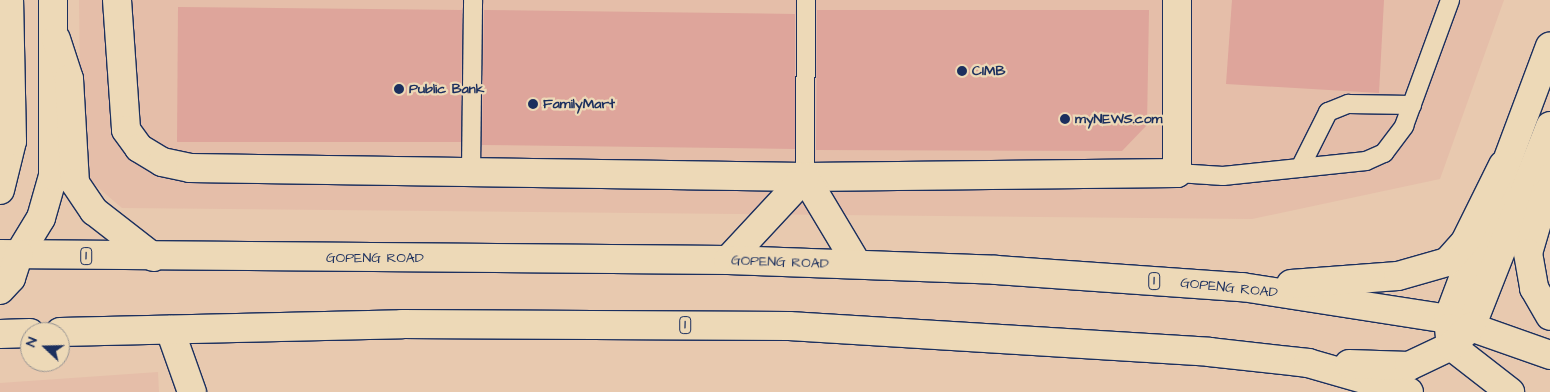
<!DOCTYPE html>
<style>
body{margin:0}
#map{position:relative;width:1550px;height:392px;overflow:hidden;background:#e8c9af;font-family:"Architects Daughter",sans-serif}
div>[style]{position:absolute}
.built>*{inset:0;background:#e5bea9}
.building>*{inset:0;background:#dea59b}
.roads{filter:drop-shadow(1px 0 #1b2f5e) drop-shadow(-1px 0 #1b2f5e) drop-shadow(0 1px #1b2f5e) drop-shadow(0 -1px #1b2f5e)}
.service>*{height:18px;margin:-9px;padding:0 9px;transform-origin:9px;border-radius:9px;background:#edd9b7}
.minor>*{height:28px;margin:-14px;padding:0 14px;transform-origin:14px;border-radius:14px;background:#edd9b7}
.tertiary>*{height:28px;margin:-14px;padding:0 14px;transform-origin:14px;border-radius:14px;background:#edd9b7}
.secondary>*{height:28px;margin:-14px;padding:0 14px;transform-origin:14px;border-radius:14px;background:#edd9b7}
.trunk>*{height:28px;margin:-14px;padding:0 14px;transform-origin:14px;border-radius:14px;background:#edd9b7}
.dots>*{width:14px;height:14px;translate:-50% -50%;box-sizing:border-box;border:2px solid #edd9b7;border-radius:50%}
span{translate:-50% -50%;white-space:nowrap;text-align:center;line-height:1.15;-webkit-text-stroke:4.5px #edd9b7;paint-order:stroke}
.shield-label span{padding:1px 4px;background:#edd9b7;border:1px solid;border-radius:4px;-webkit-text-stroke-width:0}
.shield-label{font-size:12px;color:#1b2f5e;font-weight:700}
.poi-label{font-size:14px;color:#1b2f5e;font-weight:700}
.left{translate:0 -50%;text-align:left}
.street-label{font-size:14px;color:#1b2f5e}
.north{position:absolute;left:20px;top:322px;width:50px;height:50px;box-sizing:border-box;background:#edd9b7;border:1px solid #999593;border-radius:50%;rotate:291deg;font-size:14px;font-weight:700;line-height:20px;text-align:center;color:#1b2f5e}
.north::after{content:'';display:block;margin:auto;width:18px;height:22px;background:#1b2f5e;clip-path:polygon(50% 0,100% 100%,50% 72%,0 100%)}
</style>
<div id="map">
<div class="built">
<div style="clip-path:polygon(79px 0,1504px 0,1440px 179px,1252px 219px,122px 208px,81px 173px)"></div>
<div style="clip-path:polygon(158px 372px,159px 392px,0 392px,0 383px)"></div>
</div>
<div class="building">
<div style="clip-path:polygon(1232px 0,1384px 0,1379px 93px,1226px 84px)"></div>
<div style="clip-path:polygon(178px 7px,462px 10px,461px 142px,177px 142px)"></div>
<div style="clip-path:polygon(484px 10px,795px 14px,795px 149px,482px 145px)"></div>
<div style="clip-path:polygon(817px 10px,1149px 10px,1147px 125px,1122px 151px,816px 150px)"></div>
</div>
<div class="roads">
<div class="service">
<div style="left:1300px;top:168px;width:63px;rotate:-63.4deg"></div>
<div style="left:1328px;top:112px;width:22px;rotate:-22deg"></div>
<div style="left:1348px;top:104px;width:64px;rotate:0.9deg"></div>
<div style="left:471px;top:170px;width:170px;rotate:-89.3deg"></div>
<div style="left:1177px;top:173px;width:46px;rotate:3.7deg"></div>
<div style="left:1223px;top:176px;width:144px;rotate:-6deg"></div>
<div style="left:1366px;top:161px;width:20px;rotate:-24deg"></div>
<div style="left:1384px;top:153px;width:34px;rotate:-53deg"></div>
<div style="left:1404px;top:126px;width:134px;rotate:-69.9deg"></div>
<div style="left:805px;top:177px;width:177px;rotate:-89.7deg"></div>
</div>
<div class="minor">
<div style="left:117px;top:0;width:130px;rotate:86deg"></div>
<div style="left:126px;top:130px;width:22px;rotate:54deg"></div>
<div style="left:139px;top:148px;width:27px;rotate:31deg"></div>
<div style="left:162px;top:162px;width:29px;rotate:12deg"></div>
<div style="left:190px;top:168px;width:615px;rotate:0.84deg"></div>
<div style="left:805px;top:177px;width:372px;rotate:-0.6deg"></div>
<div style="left:1177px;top:173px;width:173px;rotate:-90deg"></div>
<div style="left:805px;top:177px;width:101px;rotate:59.1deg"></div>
<div style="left:728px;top:260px;width:113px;rotate:-47.1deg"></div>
</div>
<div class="tertiary">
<div style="left:0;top:190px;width:50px;rotate:-76.2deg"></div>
<div style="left:12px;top:141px;width:141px;rotate:-91.2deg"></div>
<div style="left:19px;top:254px;width:42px;rotate:-58.6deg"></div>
<div style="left:41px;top:218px;width:44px;rotate:-74.1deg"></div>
<div style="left:53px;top:176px;width:176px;rotate:-90deg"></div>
<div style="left:170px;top:330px;width:66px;rotate:70.5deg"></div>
</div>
<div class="secondary">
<div style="left:1448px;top:319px;width:291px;rotate:-69.5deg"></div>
<div style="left:1471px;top:327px;width:216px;rotate:-68.5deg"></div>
</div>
<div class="trunk">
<div style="left:56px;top:39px;width:42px;rotate:72deg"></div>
<div style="left:69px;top:79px;width:104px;rotate:86.7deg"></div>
<div style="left:75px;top:183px;width:34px;rotate:56deg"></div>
<div style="left:94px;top:211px;width:75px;rotate:37.9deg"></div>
<div style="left:1550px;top:178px;width:78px;rotate:106.3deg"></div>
<div style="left:1528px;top:253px;width:36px;rotate:80deg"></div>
<div style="left:1534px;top:288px;width:32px;rotate:60deg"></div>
<div style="left:0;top:254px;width:728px;rotate:0.47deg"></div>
<div style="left:728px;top:260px;width:268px;rotate:2.1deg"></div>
<div style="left:996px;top:270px;width:247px;rotate:4deg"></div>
<div style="left:1242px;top:287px;width:208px;rotate:8.8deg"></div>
<div style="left:1448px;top:319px;width:108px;rotate:19.4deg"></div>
<div style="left:1291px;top:284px;width:107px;rotate:-4.3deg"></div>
<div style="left:1398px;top:276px;width:51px;rotate:-15.9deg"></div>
<div style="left:1447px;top:262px;width:27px;rotate:-48deg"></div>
<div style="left:1465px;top:242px;width:86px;rotate:-63.7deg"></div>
<div style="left:0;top:290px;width:16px;rotate:-47deg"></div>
<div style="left:11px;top:278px;width:25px;rotate:-72deg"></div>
<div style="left:1449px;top:328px;width:18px;rotate:84deg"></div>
<div style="left:1451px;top:346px;width:75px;rotate:37.9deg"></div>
<div style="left:60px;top:332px;width:342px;rotate:-1.3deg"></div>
<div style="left:402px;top:324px;width:387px;rotate:0.3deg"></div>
<div style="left:789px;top:326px;width:421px;rotate:3.5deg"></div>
<div style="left:1209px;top:352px;width:100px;rotate:6.3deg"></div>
<div style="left:1308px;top:363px;width:105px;rotate:16deg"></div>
<div style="left:0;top:334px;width:30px;rotate:-2deg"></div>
<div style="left:1349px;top:364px;width:60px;rotate:1.9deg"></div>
<div style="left:1409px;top:366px;width:47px;rotate:-25.5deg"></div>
<div style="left:1451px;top:346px;width:28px;rotate:-44deg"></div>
</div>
</div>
<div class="dots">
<div style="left:962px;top:71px;background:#1b2f5e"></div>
<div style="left:399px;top:89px;background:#1b2f5e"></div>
<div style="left:533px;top:104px;background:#1b2f5e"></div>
<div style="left:1065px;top:119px;background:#1b2f5e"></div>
</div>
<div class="shield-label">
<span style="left:86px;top:256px">1</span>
<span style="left:1154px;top:281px">1</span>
<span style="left:685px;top:325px">1</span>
</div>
<div class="poi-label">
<span class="left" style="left:972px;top:71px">CIMB</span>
<span class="left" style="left:409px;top:89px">Public Bank</span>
<span class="left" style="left:543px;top:104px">FamilyMart</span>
<span class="left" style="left:1075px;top:119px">myNEWS.com</span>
</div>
<div class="street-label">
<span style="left:375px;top:258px">GOPENG ROAD</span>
<span style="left:780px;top:262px;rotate:2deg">GOPENG ROAD</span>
<span style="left:1229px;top:288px;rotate:6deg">GOPENG ROAD</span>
</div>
<div class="north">N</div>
</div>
